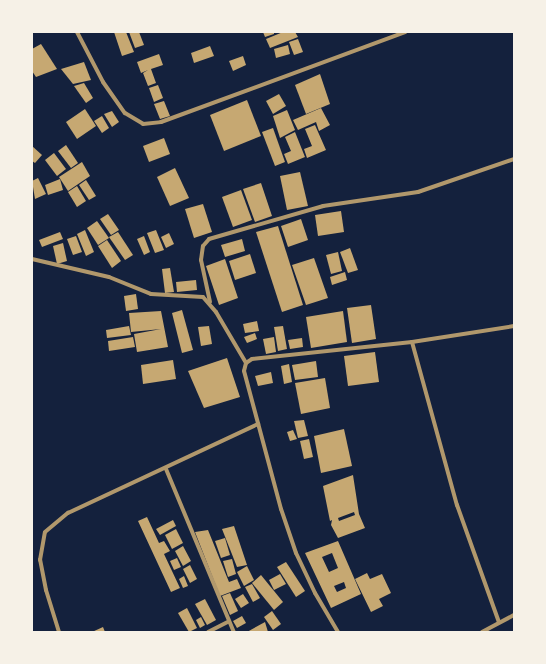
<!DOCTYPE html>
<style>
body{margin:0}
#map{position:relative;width:546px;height:664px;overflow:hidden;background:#14213d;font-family:Barlow,sans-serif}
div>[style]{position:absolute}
.building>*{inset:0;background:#c6a872}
.minor>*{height:4px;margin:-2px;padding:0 2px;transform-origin:2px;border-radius:2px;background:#b1986c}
span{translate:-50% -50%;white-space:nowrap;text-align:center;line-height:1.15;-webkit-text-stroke:3.5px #f6f1e7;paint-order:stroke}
.frame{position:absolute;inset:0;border:33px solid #f6f1e7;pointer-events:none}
</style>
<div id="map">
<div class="building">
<div style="clip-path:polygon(114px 32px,126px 32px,134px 52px,122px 56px)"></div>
<div style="clip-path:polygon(129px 32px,139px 32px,144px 45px,135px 48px)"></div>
<div style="clip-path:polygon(263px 32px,274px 32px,274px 34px,265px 37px)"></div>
<div style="clip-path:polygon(283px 32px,295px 32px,298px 37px,270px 48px,266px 39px)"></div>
<div style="clip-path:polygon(298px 39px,303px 52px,294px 55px,289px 42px)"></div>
<div style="clip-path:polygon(41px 44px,57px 69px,36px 77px,32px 71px,32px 49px)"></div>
<div style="clip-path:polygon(288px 45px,290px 54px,276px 58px,274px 49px)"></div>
<div style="clip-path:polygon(210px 46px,214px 56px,194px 63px,191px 53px)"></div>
<div style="clip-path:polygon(159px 54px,163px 65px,151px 69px,156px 83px,148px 86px,143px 73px,148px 70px,141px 73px,137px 62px)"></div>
<div style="clip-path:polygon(243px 56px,246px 65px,233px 71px,229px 61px)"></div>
<div style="clip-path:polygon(84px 62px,91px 80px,73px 84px,61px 69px)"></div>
<div style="clip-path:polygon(320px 74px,330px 104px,306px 114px,295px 85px)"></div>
<div style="clip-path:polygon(84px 83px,93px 98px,86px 103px,74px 86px)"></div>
<div style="clip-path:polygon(158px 85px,163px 98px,154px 102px,149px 88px)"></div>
<div style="clip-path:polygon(279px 94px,286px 106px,273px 114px,266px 101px)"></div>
<div style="clip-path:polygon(247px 100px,261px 136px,224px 151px,210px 115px)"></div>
<div style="clip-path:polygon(164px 101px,170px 116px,160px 119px,154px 104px)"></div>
<div style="clip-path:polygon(321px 108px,330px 125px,319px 131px,316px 122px,298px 130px,293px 120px)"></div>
<div style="clip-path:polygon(85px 109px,96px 126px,77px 139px,66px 122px)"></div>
<div style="clip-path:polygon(287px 110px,295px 130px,280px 138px,273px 116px)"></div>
<div style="clip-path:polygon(112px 111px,119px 122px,112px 127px,104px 114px)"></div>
<div style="clip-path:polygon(102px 116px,109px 128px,102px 133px,94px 121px)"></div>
<div style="clip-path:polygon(315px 125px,326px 150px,307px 158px,304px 149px,312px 146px,305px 129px)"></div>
<div style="clip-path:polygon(273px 128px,285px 162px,275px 166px,262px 132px)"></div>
<div style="clip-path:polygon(295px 132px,305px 157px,288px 164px,284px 154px,291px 151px,285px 137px)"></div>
<div style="clip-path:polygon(164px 138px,170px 154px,149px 162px,143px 146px)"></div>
<div style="clip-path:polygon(66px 145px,78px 163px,71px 168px,58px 151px)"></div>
<div style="clip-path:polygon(32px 146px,42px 155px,35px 163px,32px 161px)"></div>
<div style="clip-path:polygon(54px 153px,66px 169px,57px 176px,45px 160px)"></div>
<div style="clip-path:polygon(82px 162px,90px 176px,68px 191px,59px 177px)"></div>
<div style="clip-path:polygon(175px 168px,189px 198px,170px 206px,157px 177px)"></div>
<div style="clip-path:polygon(300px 172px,308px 206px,287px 210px,280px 176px)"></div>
<div style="clip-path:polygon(38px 178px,46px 194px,35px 199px,32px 181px)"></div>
<div style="clip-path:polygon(60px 179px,63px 190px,48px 195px,45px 185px)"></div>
<div style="clip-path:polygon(86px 180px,96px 196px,89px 200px,79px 185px)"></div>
<div style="clip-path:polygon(261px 183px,272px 216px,255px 222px,243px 189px)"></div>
<div style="clip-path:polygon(77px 186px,86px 201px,77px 207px,68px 192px)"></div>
<div style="clip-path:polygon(241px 190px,252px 220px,233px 227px,222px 197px)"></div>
<div style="clip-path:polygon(203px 204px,212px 232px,194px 238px,185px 209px)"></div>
<div style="clip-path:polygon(341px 211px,344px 232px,318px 236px,315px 215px)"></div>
<div style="clip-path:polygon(108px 214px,119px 230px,111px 235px,100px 219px)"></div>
<div style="clip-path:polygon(301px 219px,308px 240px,288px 247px,281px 226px)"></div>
<div style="clip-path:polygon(97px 221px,109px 238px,98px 245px,87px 228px)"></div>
<div style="clip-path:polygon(278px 226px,303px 305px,282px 312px,256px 232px)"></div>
<div style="clip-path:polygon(85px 230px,94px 252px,86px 256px,77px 234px)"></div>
<div style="clip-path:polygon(156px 230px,164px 250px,155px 253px,147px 233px)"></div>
<div style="clip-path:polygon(60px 232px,63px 239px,42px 247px,39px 240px)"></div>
<div style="clip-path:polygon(118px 232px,133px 255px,125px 260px,109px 237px)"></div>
<div style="clip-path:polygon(169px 233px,174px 244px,166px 248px,161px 237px)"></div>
<div style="clip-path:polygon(76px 236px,82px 252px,73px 255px,67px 239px)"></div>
<div style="clip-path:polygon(144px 236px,150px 252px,144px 255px,137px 239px)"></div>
<div style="clip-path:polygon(242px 239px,245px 251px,225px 257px,221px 245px)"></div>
<div style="clip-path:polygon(107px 240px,121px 261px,112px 268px,98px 246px)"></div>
<div style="clip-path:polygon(63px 243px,67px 261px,57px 264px,53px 246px)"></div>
<div style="clip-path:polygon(350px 248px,358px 270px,348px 273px,340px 252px)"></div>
<div style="clip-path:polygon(338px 252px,342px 271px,331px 274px,326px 255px)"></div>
<div style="clip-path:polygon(250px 254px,256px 273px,235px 280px,229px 261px)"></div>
<div style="clip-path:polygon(314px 258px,328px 298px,306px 305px,292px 265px)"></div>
<div style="clip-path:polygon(225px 259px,238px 298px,219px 305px,206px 266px)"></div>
<div style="clip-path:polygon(170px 268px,174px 292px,165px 293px,162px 269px)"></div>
<div style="clip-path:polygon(345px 272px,347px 280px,332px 285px,330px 277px)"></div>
<div style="clip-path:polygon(196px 280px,197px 290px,177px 292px,176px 282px)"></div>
<div style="clip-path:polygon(136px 294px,138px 309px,126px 311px,124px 296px)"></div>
<div style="clip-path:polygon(371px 305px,376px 339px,352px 343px,347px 308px)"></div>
<div style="clip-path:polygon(182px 310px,193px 350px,182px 353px,172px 313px)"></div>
<div style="clip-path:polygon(161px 311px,168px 347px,137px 352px,134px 334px,161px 329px,131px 332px,129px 313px)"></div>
<div style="clip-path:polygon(343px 311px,347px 342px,311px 348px,306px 317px)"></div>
<div style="clip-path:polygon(257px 321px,259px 331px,245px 333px,243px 324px)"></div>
<div style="clip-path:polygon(129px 326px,131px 335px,107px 338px,106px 330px)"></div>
<div style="clip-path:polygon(209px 326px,212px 344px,201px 346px,198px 327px)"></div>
<div style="clip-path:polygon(283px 326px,287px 349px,278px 351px,274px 327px)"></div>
<div style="clip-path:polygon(255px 333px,257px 339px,247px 343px,244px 337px)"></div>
<div style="clip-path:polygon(133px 337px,135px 347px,109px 351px,108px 341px)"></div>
<div style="clip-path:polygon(274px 337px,276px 352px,266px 354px,263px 339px)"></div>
<div style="clip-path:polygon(302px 338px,303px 347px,290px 349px,288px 340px)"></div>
<div style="clip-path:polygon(375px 352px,379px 382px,348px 386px,344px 356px)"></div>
<div style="clip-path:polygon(227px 358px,240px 397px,204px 408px,188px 371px)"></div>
<div style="clip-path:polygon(173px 360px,176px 379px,143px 384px,141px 365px)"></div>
<div style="clip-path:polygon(316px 361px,318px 377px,295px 380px,292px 365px)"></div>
<div style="clip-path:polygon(289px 364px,292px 382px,284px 384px,281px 366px)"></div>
<div style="clip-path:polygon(271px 372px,273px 383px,258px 386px,255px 376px)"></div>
<div style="clip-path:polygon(325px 378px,330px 408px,301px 414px,295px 383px)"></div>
<div style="clip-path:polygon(304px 420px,308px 436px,298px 438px,294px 421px)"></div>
<div style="clip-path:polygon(344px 429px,352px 466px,321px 473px,314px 436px)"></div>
<div style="clip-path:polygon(293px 430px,297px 439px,290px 441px,287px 432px)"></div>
<div style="clip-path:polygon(309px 439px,313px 457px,304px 459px,300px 441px)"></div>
<div style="clip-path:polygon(evenodd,353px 475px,359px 514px,365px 528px,338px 538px,331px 525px,332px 520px,330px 521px,323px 486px,353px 475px,354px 512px,355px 515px,339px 521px,338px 518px,354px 512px)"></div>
<div style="clip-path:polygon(147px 517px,159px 543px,164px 541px,170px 551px,164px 554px,180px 588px,171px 592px,138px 521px)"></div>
<div style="clip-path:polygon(173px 520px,176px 526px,160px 535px,156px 529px)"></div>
<div style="clip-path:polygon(234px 526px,247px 565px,237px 567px,222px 529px)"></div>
<div style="clip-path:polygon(176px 529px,183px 543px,172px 549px,165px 535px)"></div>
<div style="clip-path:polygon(208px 530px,229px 582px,237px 579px,241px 588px,220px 596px,195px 532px)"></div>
<div style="clip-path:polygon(225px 538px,230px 555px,221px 558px,215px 541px)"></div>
<div style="clip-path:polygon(evenodd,338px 541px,361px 594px,331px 608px,305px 553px,338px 541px,332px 553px,338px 568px,329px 572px,322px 557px,332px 553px,338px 541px,344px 582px,346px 588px,337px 592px,334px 586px,344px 582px)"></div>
<div style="clip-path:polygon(183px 546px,191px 561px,183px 566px,175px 551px)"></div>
<div style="clip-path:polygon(177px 558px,181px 567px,174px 570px,170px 561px)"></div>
<div style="clip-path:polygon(232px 559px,236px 574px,228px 577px,223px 561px)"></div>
<div style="clip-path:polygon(286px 562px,305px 591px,296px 597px,277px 567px)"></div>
<div style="clip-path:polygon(190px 565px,197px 579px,190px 583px,183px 569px)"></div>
<div style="clip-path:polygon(247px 566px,254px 580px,244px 586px,237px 572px)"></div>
<div style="clip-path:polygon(367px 573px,370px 579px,382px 574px,391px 593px,379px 599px,383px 606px,371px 612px,355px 579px)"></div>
<div style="clip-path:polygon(280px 574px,286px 584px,274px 590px,269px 580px)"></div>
<div style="clip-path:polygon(261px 575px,283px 602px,274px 610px,252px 583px)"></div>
<div style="clip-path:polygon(184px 576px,188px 586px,183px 588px,179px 579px)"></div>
<div style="clip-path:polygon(252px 584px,260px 598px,253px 602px,245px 587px)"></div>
<div style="clip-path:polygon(230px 593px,238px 611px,230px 615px,222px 596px)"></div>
<div style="clip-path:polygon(243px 594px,249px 603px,241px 608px,235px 599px)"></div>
<div style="clip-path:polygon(205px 599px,216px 620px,207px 625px,195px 604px)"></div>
<div style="clip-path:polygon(187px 608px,197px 628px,189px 632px,178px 613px)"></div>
<div style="clip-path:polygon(272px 611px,281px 624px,273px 630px,264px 617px)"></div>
<div style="clip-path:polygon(242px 616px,246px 623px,237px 628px,233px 621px)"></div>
<div style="clip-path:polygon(201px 617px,205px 625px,200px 628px,196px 620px)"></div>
<div style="clip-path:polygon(265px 622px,268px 632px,247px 632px)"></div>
<div style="clip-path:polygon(103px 627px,105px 632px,92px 632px)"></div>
</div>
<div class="minor">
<div style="left:77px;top:32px;width:56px;rotate:62.5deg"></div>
<div style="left:103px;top:82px;width:38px;rotate:55deg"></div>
<div style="left:125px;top:113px;width:21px;rotate:31deg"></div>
<div style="left:143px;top:124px;width:18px;rotate:-6deg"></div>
<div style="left:161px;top:122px;width:260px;rotate:-20.2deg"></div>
<div style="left:32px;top:259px;width:79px;rotate:13.2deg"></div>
<div style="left:109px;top:277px;width:45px;rotate:22deg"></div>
<div style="left:151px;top:294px;width:52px;rotate:3.3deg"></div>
<div style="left:203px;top:297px;width:20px;rotate:49deg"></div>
<div style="left:216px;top:312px;width:59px;rotate:59.5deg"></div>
<div style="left:210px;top:302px;width:43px;rotate:-102.1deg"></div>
<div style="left:201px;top:260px;width:14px;rotate:-82deg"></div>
<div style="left:203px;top:246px;width:9px;rotate:-49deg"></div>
<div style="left:209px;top:239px;width:119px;rotate:-16.1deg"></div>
<div style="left:323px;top:206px;width:96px;rotate:-8.4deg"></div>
<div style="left:418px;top:192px;width:102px;rotate:-19deg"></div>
<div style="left:412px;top:342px;width:169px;rotate:74.6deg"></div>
<div style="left:457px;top:505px;width:124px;rotate:70.3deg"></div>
<div style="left:166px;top:469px;width:177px;rotate:67.4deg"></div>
<div style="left:59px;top:632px;width:44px;rotate:-107.2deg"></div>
<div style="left:46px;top:590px;width:31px;rotate:-101deg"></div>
<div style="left:40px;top:560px;width:28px;rotate:-80deg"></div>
<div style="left:45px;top:532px;width:30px;rotate:-40deg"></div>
<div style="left:68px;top:513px;width:210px;rotate:-25.1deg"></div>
<div style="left:208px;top:632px;width:22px;rotate:-27deg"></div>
<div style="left:338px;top:632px;width:45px;rotate:-120.5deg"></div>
<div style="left:315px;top:593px;width:44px;rotate:-115.4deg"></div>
<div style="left:296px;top:553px;width:46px;rotate:-108.8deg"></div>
<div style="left:281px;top:509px;width:143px;rotate:-105deg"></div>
<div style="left:244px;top:371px;width:8px;rotate:-76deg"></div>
<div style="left:246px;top:363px;width:7px;rotate:-34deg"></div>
<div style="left:252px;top:359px;width:161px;rotate:-6.1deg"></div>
<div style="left:412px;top:342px;width:103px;rotate:-8.9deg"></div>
<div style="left:482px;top:632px;width:36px;rotate:-28deg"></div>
</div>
<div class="frame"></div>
</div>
